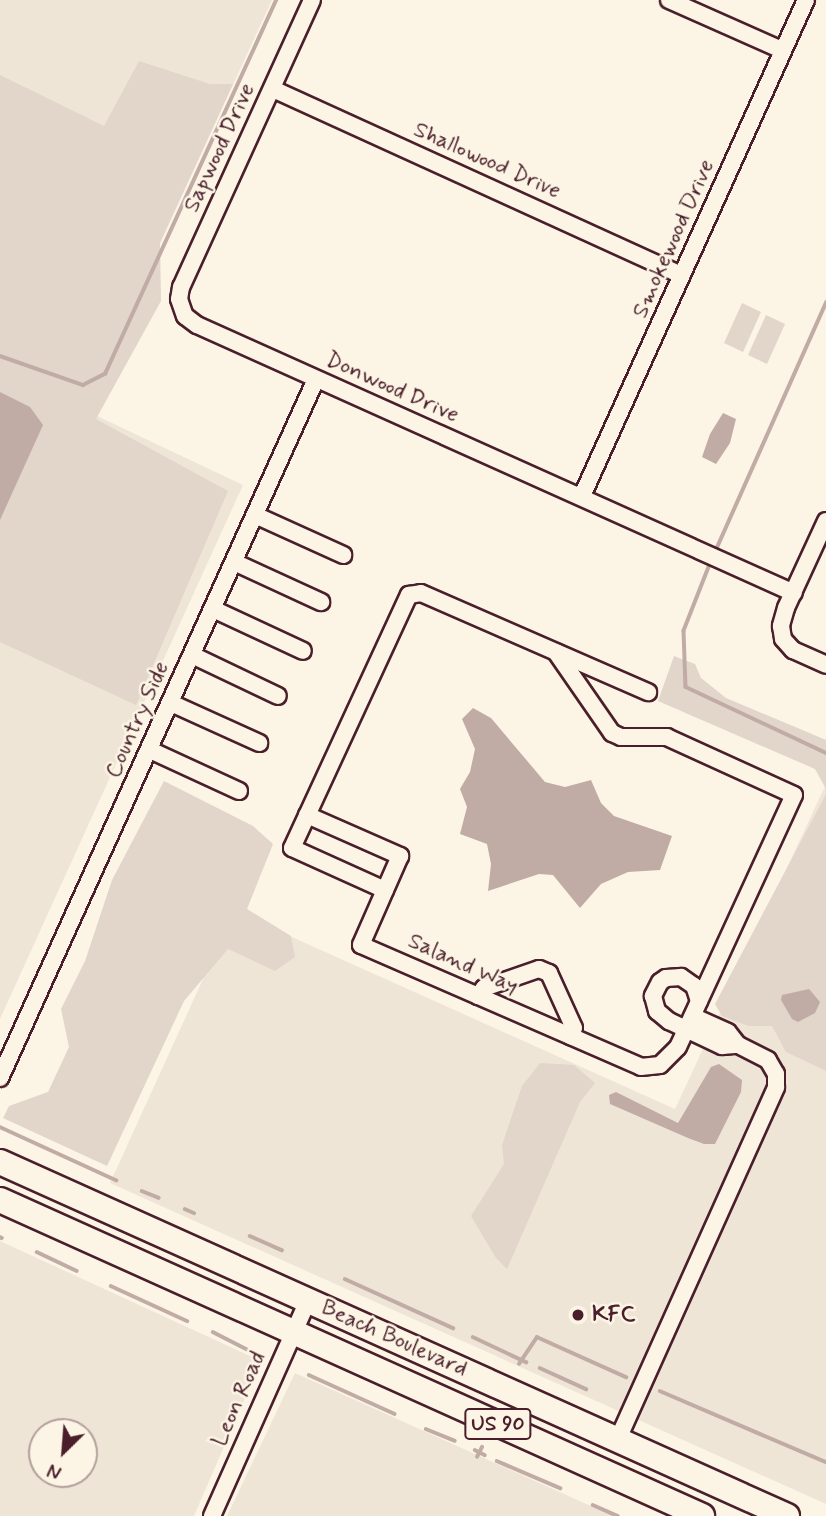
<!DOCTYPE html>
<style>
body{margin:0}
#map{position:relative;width:826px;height:1516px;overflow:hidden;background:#fcf5e5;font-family:Mynerve,sans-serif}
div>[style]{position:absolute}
.built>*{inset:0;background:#eee5d7}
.green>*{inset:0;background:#e2d5ca}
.water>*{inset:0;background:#c0aca5}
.stream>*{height:3.5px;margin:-1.75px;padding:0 1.75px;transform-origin:1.75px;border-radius:1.75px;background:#c0aca5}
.roads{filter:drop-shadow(2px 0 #4a1f2b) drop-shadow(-2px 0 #4a1f2b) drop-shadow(0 2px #4a1f2b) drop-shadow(0 -2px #4a1f2b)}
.minor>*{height:16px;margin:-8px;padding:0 8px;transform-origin:8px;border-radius:8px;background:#fcf5e5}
.highway>*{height:24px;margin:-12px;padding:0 12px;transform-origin:12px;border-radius:12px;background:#fcf5e5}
.dots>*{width:19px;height:19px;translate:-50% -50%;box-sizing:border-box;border:4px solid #fcf5e5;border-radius:50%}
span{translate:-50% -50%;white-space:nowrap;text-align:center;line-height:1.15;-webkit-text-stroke:5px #fcf5e5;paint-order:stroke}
.shield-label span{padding:2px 5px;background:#fcf5e5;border:2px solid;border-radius:5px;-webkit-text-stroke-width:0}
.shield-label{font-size:21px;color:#4a1f2b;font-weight:700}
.street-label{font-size:23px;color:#4a1f2b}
.poi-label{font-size:23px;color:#4a1f2b;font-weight:700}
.left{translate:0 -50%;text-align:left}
.north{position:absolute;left:28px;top:1418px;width:70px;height:70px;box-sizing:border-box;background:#fcf5e5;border:2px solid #b59f9b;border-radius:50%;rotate:205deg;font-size:19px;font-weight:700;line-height:28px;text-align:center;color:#4a1f2b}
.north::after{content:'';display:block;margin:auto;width:24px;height:32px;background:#4a1f2b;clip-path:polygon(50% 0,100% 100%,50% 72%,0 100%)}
</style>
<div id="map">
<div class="built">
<div style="clip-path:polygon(0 0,272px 0,160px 243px,0 170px)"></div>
<div style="clip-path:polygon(0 370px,243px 485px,0 1019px)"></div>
<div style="clip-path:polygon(826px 784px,826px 1504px,110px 1183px,234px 911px,675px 1109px)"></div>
<div style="clip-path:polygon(evenodd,0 1241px,261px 1361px,194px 1516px,0 1516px,0 1241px,42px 1432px,84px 1432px,84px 1474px,42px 1474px,42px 1432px)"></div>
<div style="clip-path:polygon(295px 1373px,613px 1516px,227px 1516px)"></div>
</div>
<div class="green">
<div style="clip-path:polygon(139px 61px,210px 84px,233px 84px,160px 243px,161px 301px,96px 419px,228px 491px,136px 705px,0 642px,0 75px,104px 126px)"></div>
<div style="clip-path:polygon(742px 303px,761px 312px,743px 352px,724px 343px)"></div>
<div style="clip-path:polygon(766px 315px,785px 324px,767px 364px,748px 355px)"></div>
<div style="clip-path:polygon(674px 656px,695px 664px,701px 678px,726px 698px,826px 740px,826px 789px,815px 769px,658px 701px)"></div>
<div style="clip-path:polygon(164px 781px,253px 826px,273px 844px,247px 909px,291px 936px,295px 957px,275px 971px,228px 949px,184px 1001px,107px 1166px,3px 1118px,9px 1106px,48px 1092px,69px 1047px,61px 1009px,85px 961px,112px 880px)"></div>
<div style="clip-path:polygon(826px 794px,826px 1071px,786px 1052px,772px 1026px,749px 1026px,722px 1016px,715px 1004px)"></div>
<div style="clip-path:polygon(540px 1063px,574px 1065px,595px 1083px,580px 1102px,507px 1269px,496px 1258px,471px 1216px,504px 1164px,502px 1145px,522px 1086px)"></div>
</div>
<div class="water">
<div style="clip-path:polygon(0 392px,30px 407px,43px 425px,0 520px)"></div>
<div style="clip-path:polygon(723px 413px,736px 419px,730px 443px,716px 464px,702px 457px,710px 434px)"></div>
<div style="clip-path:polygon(473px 708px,491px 718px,545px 782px,565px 787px,591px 780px,601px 803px,614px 816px,672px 836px,660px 870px,628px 872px,601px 884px,580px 908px,553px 875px,539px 874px,488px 891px,491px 864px,487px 844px,460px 834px,467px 807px,460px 789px,470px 772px,475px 749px,462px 719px)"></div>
<div style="clip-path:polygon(809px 989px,820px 1002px,815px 1013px,798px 1022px,792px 1019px,781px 1000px,782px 995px)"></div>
<div style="clip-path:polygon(719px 1064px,742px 1080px,741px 1092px,715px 1144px,704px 1144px,688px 1138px,610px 1104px,609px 1095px,616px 1092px,678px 1123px,711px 1067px)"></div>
</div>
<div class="stream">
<div style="left:0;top:356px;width:88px;rotate:19.3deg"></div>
<div style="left:83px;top:385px;width:25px;rotate:-27deg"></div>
<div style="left:105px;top:374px;width:411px;rotate:-65.4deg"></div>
<div style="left:715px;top:552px;width:273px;rotate:-66deg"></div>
<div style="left:711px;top:562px;width:74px;rotate:111.4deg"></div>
<div style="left:684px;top:631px;width:56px;rotate:88deg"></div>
<div style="left:686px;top:687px;width:155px;rotate:25.2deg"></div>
<div style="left:0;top:1127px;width:128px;rotate:24.6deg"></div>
<div style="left:142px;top:1191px;width:18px;rotate:22deg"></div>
<div style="left:185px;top:1209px;width:10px;rotate:24deg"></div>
<div style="left:250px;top:1236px;width:35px;rotate:24deg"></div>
<div style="left:0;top:1237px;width:2px;rotate:27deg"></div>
<div style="left:37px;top:1252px;width:44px;rotate:25.4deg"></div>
<div style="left:345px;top:1279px;width:119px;rotate:24.4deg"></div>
<div style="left:111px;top:1286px;width:84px;rotate:24.7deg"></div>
<div style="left:213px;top:1332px;width:38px;rotate:27deg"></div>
<div style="left:473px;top:1337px;width:59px;rotate:25.3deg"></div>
<div style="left:519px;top:1364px;width:32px;rotate:-56deg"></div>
<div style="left:537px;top:1337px;width:98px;rotate:24.2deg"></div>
<div style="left:540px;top:1368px;width:51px;rotate:24.5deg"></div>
<div style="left:309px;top:1375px;width:94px;rotate:24.4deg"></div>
<div style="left:660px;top:1391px;width:181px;rotate:23.2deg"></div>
<div style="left:426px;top:1429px;width:31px;rotate:22deg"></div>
<div style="left:475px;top:1450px;width:11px;rotate:27deg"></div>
<div style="left:477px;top:1457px;width:11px;rotate:-63deg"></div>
<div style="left:497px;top:1461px;width:69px;rotate:23.2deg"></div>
<div style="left:593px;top:1505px;width:27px;rotate:24deg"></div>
</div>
<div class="roads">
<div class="minor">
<div style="left:312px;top:0;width:315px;rotate:114.5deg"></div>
<div style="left:181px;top:287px;width:12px;rotate:99deg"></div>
<div style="left:179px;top:299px;width:18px;rotate:71deg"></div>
<div style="left:185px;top:316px;width:15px;rotate:37deg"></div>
<div style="left:197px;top:325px;width:654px;rotate:24.18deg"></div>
<div style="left:669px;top:0;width:124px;rotate:23.9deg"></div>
<div style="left:273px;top:89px;width:449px;rotate:24.5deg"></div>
<div style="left:582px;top:496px;width:544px;rotate:-65.7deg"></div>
<div style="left:255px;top:515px;width:97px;rotate:24.4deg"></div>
<div style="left:826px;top:521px;width:96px;rotate:114.7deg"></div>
<div style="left:786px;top:608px;width:19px;rotate:106deg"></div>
<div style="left:781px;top:626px;width:13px;rotate:81deg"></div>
<div style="left:783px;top:639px;width:15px;rotate:48deg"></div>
<div style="left:793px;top:650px;width:36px;rotate:24deg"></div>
<div style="left:234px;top:562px;width:96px;rotate:24.7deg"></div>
<div style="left:213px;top:609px;width:99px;rotate:25deg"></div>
<div style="left:192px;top:655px;width:95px;rotate:25.5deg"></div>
<div style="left:171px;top:703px;width:97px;rotate:24.4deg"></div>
<div style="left:150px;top:750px;width:98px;rotate:24.7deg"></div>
<div style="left:307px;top:815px;width:102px;rotate:23.8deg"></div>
<div style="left:400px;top:856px;width:97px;rotate:113.7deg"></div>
<div style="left:361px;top:945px;width:305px;rotate:23.5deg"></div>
<div style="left:641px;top:1067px;width:19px;rotate:-6deg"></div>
<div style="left:660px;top:1065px;width:25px;rotate:-45deg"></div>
<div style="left:678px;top:1047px;width:277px;rotate:-65.3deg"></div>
<div style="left:794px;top:795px;width:140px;rotate:-155.5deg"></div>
<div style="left:667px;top:737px;width:46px;rotate:180deg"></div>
<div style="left:621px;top:737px;width:10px;rotate:-156deg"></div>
<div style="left:612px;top:733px;width:98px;rotate:-124.7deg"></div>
<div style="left:385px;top:890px;width:102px;rotate:-155.7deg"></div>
<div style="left:292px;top:848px;width:279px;rotate:-65.2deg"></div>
<div style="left:409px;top:595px;width:12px;rotate:-9deg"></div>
<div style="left:421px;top:593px;width:248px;rotate:23.6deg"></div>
<div style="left:478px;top:996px;width:10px;rotate:-53deg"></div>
<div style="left:484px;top:988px;width:58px;rotate:-19.1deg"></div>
<div style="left:539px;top:969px;width:11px;rotate:22deg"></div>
<div style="left:549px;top:973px;width:60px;rotate:65.6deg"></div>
<div style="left:574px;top:1028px;width:9px;rotate:111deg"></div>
<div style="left:699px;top:1001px;width:16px;rotate:-108deg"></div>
<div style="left:694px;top:986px;width:16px;rotate:-145deg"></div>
<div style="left:681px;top:977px;width:15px;rotate:176deg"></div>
<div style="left:666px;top:978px;width:7px;rotate:146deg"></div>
<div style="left:660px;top:982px;width:16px;rotate:117deg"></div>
<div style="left:653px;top:996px;width:16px;rotate:75deg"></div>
<div style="left:657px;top:1011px;width:16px;rotate:40deg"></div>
<div style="left:669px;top:1021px;width:59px;rotate:25.3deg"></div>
<div style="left:722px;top:1046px;width:16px;rotate:-4deg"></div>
<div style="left:0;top:1078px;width:767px;rotate:-65.67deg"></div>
<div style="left:618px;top:1439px;width:386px;rotate:-65.8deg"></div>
<div style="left:776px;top:1087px;width:13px;rotate:-90deg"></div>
<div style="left:776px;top:1074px;width:16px;rotate:-120deg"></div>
<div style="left:768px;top:1060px;width:34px;rotate:-153deg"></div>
<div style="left:738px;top:1045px;width:16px;rotate:-128deg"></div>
<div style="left:728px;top:1032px;width:39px;rotate:-156deg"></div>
<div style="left:212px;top:1516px;width:236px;rotate:-66deg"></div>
</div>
<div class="highway">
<div style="left:0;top:1162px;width:863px;rotate:24.22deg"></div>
<div style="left:0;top:1200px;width:770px;rotate:24.23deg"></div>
</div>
</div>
<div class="dots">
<div style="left:578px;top:1315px;background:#4a1f2b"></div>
</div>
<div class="shield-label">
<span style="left:498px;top:1424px">US 90</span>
</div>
<div class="street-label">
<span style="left:220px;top:148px;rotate:-65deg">Sapwood Drive</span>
<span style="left:487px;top:161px;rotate:24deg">Shallowood Drive</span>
<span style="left:674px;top:239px;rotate:-66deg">Smokewood Drive</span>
<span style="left:392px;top:388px;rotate:24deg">Donwood Drive</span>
<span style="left:138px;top:720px;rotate:-66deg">Country Side</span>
<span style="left:463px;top:964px;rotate:24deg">Saland Way</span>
<span style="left:394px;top:1339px;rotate:24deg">Beach Boulevard</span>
<span style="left:239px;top:1399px;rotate:-66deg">Leon Road</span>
</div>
<div class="poi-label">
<span class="left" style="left:592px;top:1315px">KFC</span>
</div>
<div class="north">N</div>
</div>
